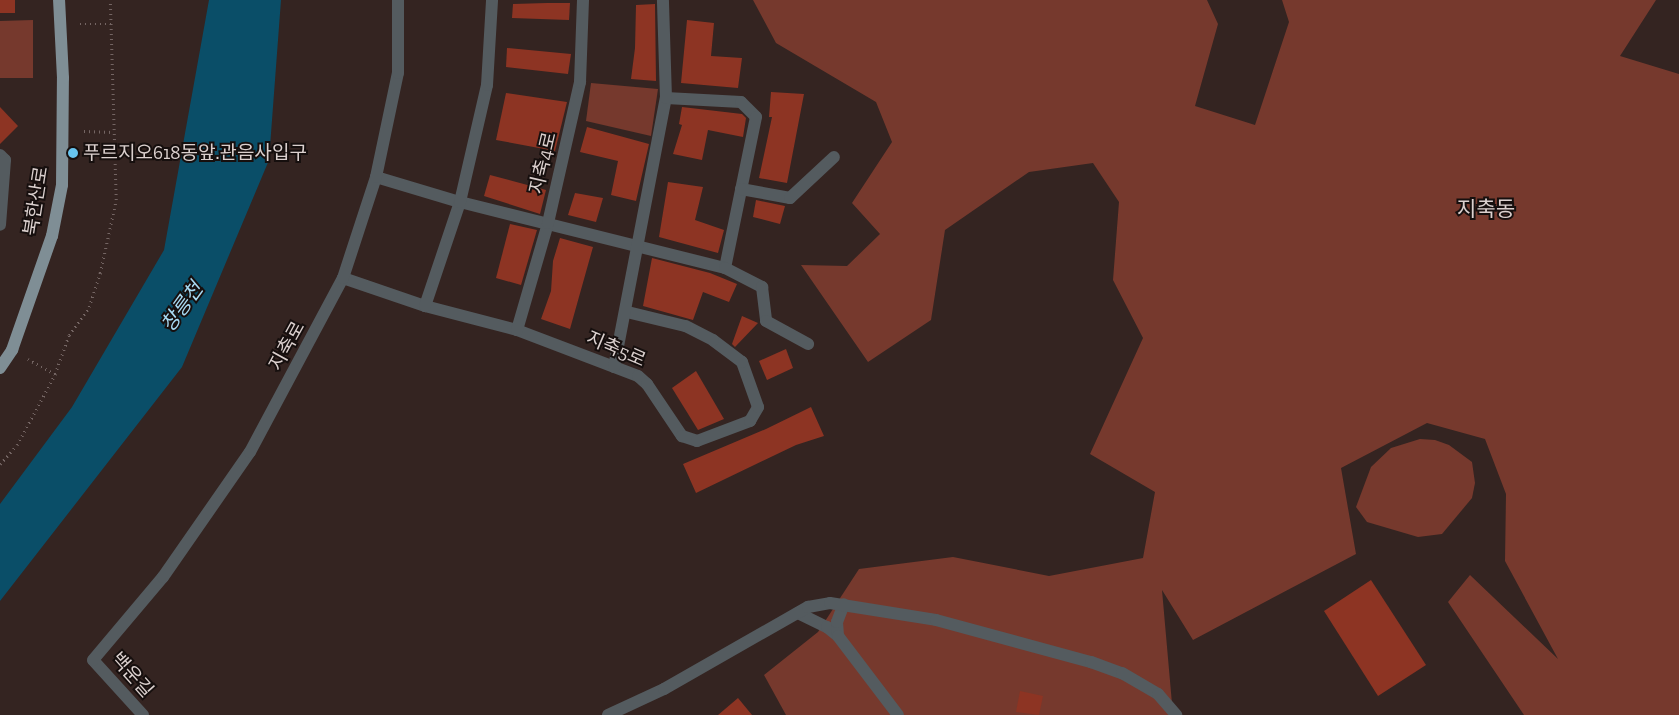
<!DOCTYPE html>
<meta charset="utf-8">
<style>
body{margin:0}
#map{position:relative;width:1679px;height:715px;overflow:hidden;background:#342421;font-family:"Zilla Slab","Noto Sans KR",serif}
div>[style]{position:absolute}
.green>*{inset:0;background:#76392d}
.water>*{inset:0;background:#0a4e68}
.building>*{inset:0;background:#8d3423}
.path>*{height:2.5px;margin-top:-1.25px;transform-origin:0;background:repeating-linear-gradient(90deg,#746563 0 1px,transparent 0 5px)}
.minor>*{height:12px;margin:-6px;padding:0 6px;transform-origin:6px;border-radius:6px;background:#545b5f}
.major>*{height:12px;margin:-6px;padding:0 6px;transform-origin:6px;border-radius:6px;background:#7f8e95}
.dots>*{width:14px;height:14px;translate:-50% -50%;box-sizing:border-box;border:2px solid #160f0e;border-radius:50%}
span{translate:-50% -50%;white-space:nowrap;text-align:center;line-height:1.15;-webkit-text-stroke:4px #160f0e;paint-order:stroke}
.poi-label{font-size:19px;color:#dbd0ce}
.left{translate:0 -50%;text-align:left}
.street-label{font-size:19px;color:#dbd0ce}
.water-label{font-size:20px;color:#a8daf3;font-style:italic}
.quarter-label{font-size:21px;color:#dbd0ce}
</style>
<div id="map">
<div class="green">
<div style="clip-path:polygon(753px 0,1207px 0,1218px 24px,1195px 106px,1255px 125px,1289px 22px,1282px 0,1656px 0,1620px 56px,1679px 74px,1679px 715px,1524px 715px,1448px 602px,1470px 575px,1558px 659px,1505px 561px,1506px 494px,1485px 439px,1427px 423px,1341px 468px,1356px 554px,1193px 640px,1162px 590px,1173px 715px,786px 715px,764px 675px,818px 632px,859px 569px,953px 557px,1049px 576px,1143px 558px,1155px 492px,1090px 454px,1143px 338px,1113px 280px,1119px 202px,1093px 163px,1029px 172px,945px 230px,931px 320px,868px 362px,801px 265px,847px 266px,880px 234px,852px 203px,892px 142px,876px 102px,776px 43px)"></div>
<div style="clip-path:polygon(33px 20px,33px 78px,0 78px,0 21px)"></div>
<div style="clip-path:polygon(591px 83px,658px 89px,651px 136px,586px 121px)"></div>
<div style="clip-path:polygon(1420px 439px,1435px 440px,1449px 445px,1472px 462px,1475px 483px,1472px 498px,1442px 534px,1418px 537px,1367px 522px,1356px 507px,1371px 467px,1391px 448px)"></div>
</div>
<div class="water">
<div style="clip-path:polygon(209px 0,281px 0,269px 160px,182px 367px,0 601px,0 504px,72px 407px,164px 250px)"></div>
</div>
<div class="building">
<div style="clip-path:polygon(0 0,15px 0,15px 13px,0 13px)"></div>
<div style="clip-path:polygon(547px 3px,570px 3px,569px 20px,512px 18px,513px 4px)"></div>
<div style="clip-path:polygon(655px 4px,656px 81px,631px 79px,635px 48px,636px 5px)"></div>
<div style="clip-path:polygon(687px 20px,714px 23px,711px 56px,742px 58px,738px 88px,681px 83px)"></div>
<div style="clip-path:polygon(507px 48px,571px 54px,568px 74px,506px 67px)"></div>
<div style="clip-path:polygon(771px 92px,804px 94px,787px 183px,759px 178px,772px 117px,769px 117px)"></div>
<div style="clip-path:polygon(506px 93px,567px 102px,555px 151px,496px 140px)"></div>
<div style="clip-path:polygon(0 107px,18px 126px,0 144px)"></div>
<div style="clip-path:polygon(682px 107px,742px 114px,746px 118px,743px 137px,708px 130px,702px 160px,673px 154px,682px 125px,679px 124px)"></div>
<div style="clip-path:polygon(587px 127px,649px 144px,636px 201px,611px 195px,618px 161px,580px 152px)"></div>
<div style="clip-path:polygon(490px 175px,546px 190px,540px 214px,484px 196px)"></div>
<div style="clip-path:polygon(668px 182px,703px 187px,695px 220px,724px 230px,718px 253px,659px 237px)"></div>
<div style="clip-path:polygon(575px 193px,603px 198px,596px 222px,568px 215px)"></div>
<div style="clip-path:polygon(756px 200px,785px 206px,780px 224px,753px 217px)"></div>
<div style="clip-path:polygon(510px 224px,537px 230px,521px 285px,496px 278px)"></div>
<div style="clip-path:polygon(560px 238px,593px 247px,570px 329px,541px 319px,551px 291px,553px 261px)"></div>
<div style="clip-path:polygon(652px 258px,710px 273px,737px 284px,729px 302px,703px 292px,693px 320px,643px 306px)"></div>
<div style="clip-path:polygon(742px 316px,758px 323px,735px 347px,732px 344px)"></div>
<div style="clip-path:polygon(786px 349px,793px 368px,767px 380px,759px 361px)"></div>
<div style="clip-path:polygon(696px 371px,724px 419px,698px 430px,672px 388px)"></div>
<div style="clip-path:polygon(811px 407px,824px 436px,796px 445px,696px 493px,683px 464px,766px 429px)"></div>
<div style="clip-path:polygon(1371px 580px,1426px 665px,1378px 696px,1324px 611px)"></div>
<div style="clip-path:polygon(1020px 691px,1043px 696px,1039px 715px,1016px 712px)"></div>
<div style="clip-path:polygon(738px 698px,752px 715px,718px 715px)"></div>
</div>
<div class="path">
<div style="left:80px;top:24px;width:31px"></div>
<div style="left:84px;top:131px;width:29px;rotate:2deg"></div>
<div style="left:28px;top:359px;width:31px;rotate:29deg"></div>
<div style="left:0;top:464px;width:25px;rotate:-48deg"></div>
<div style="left:17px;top:445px;width:81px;rotate:-61.8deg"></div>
<div style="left:55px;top:374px;width:41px;rotate:-70.3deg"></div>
<div style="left:69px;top:335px;width:34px;rotate:-54deg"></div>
<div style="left:89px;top:307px;width:36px;rotate:-72deg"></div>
<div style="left:100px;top:273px;width:75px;rotate:-77.6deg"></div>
<div style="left:116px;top:200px;width:200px;rotate:-91.7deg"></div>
</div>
<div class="minor">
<div style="left:666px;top:98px;width:75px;rotate:3.1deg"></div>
<div style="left:741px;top:102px;width:21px;rotate:45deg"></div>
<div style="left:756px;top:117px;width:154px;rotate:101.6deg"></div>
<div style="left:0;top:155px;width:7px;rotate:45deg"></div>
<div style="left:5px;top:160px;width:65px;rotate:94.4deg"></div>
<div style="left:376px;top:177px;width:88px;rotate:16.6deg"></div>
<div style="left:460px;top:202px;width:273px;rotate:14deg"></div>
<div style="left:725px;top:268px;width:42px;rotate:27.2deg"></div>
<div style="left:762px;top:287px;width:34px;rotate:83deg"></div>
<div style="left:766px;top:321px;width:48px;rotate:28.7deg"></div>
<div style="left:741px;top:189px;width:50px;rotate:10.4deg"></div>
<div style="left:790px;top:198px;width:60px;rotate:-43deg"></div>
<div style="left:343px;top:278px;width:87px;rotate:18.9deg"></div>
<div style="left:425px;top:306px;width:95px;rotate:14.6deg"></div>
<div style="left:517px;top:330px;width:129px;rotate:20.8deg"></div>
<div style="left:638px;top:376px;width:12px;rotate:42deg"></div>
<div style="left:647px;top:384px;width:63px;rotate:56.1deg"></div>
<div style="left:682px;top:436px;width:16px;rotate:18deg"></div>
<div style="left:697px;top:441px;width:57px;rotate:-20.7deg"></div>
<div style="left:750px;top:421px;width:16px;rotate:-60deg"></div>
<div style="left:758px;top:407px;width:48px;rotate:-109.6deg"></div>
<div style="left:742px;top:362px;width:36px;rotate:-143deg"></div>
<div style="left:713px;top:340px;width:31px;rotate:-153deg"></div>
<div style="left:685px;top:326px;width:60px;rotate:-166.4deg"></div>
<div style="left:425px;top:306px;width:110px;rotate:-71.4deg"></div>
<div style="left:460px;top:202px;width:120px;rotate:-77deg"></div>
<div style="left:487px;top:85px;width:85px;rotate:-86.6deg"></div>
<div style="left:517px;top:330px;width:111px;rotate:-73.8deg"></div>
<div style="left:548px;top:223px;width:145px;rotate:-77.2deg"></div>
<div style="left:580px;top:82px;width:82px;rotate:-87.9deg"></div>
<div style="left:614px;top:367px;width:274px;rotate:-79.1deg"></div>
<div style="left:666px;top:98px;width:98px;rotate:-91.8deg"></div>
<div style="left:798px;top:613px;width:32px;rotate:26deg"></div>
<div style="left:827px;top:627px;width:14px;rotate:39deg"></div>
<div style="left:838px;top:636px;width:14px;rotate:-94deg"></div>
<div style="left:837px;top:622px;width:19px;rotate:-69deg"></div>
<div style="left:838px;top:636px;width:99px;rotate:52.8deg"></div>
<div style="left:143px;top:715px;width:74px;rotate:-132.3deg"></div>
<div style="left:93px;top:660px;width:109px;rotate:-49.9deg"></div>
<div style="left:163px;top:577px;width:152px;rotate:-55.2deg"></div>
<div style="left:250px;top:452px;width:197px;rotate:-61.9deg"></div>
<div style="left:343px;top:278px;width:106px;rotate:-71.9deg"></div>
<div style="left:376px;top:177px;width:106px;rotate:-78.1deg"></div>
<div style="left:398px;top:73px;width:73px;rotate:-90deg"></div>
<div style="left:608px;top:715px;width:62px;rotate:-24.9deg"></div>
<div style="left:664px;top:689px;width:166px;rotate:-29.7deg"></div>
<div style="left:808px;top:607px;width:22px;rotate:-10deg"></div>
<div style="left:830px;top:603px;width:107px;rotate:9.1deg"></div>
<div style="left:936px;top:620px;width:161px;rotate:15.2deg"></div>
<div style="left:1091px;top:662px;width:33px;rotate:20deg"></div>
<div style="left:1122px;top:673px;width:42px;rotate:30.3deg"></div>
<div style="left:1158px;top:694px;width:28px;rotate:49deg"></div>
</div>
<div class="major">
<div style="left:0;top:368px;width:22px;rotate:-56deg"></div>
<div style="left:12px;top:350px;width:121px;rotate:-70.7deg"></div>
<div style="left:52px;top:236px;width:52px;rotate:-78.9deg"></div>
<div style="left:62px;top:185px;width:107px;rotate:-89.5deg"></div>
<div style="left:63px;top:78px;width:78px;rotate:-92.9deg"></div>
</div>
<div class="dots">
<div style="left:73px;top:153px;background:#67c4ef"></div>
</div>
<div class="poi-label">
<span class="left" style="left:83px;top:153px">푸르지오618동앞.관음사입구</span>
</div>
<div class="street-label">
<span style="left:543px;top:163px;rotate:-77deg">지축4로</span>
<span style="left:36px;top:201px;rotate:-81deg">북한산로</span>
<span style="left:287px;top:346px;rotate:-61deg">지축로</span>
<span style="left:616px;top:349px;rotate:23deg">지축5로</span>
<span style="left:132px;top:675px;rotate:48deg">백운길</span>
</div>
<div class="water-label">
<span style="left:182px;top:307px;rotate:-54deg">창릉천</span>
</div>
<div class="quarter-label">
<span style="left:1486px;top:209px">지축동</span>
</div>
</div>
